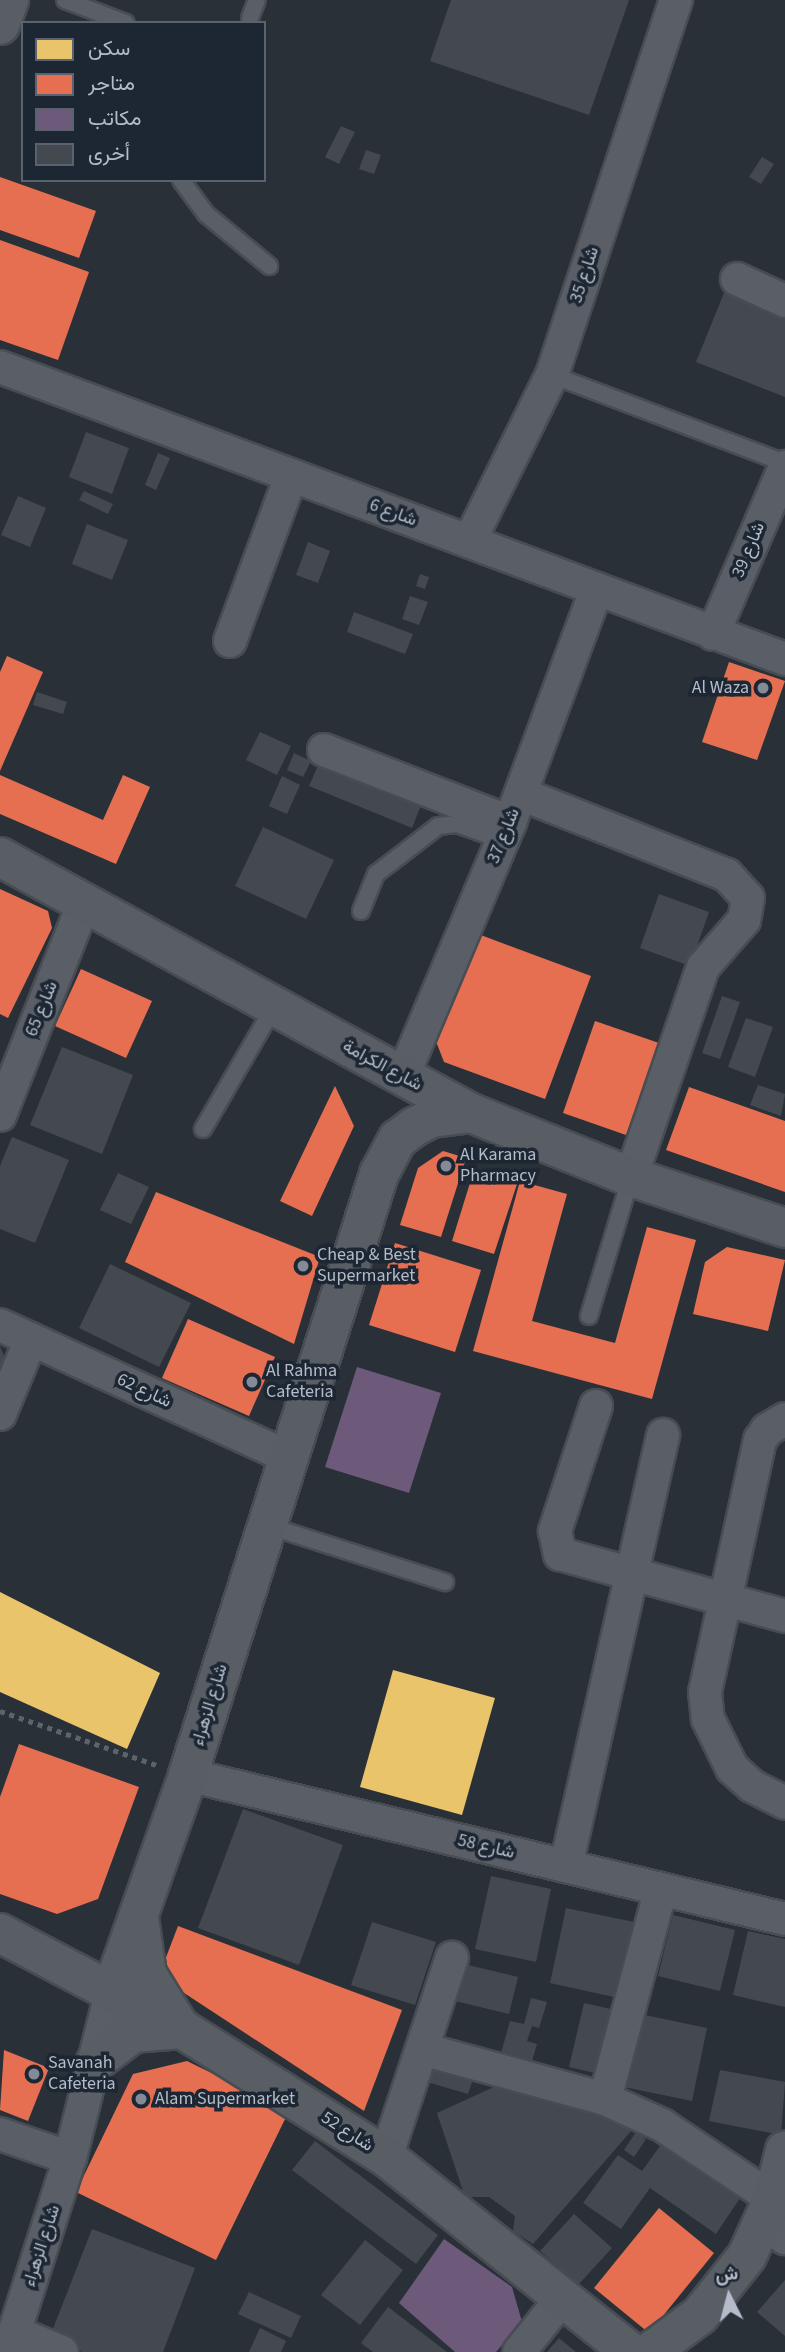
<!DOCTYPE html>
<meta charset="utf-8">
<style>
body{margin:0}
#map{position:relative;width:785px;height:2352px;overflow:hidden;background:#2a3038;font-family:"Source Sans 3",Vazirmatn,sans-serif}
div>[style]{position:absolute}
.homes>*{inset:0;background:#e9c46a}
.shops>*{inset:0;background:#e76f51}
.offices>*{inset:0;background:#6d597a}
.building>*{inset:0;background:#444950}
.path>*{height:4.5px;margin-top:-2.25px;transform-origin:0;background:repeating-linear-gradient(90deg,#5d636a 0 5px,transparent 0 10px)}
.roads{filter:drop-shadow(2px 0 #484c53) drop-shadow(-2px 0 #484c53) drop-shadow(0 2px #484c53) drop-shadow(0 -2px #484c53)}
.lane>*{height:16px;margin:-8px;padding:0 8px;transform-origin:8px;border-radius:8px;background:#5a5e66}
.street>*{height:32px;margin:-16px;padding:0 16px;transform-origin:16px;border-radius:16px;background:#5a5e66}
.secondary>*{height:38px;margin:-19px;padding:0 19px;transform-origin:19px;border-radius:19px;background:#595d64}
.dots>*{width:19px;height:19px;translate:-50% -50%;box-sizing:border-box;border:4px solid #1d2633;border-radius:50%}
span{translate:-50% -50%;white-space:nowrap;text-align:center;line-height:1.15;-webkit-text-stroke:7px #1d2633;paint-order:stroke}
.street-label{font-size:18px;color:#b4bcc9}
.poi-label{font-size:18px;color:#b4bcc9}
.right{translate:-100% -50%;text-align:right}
.left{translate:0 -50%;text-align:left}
.legend{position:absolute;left:21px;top:21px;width:245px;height:161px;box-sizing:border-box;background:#1d2633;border:2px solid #59626f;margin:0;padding:9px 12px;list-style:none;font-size:21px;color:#b4bcc9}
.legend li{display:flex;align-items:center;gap:14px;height:35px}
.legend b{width:35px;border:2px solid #59626f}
.north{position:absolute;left:694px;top:2261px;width:70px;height:70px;-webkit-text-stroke:5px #1d2633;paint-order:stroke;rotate:354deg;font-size:19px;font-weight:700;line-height:28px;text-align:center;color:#b4bcc9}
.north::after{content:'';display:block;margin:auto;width:24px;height:32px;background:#b4bcc9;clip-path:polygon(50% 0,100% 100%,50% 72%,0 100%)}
</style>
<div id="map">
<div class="homes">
<div style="clip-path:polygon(0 1592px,160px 1673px,127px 1749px,0 1692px)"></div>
<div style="clip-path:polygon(393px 1670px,495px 1698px,462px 1815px,360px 1787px)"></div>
</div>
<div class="shops">
<div style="clip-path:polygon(0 177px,96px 211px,79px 258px,0 230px)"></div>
<div style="clip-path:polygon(0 240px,89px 272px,58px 360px,0 340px)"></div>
<div style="clip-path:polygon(7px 656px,43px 672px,0 771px,0 672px)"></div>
<div style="clip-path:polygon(729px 662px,785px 681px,757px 760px,702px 742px)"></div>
<div style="clip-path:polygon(0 775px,103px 820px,123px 775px,150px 787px,116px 864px,0 814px)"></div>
<div style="clip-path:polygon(0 889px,48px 911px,52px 928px,8px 1018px,0 1014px)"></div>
<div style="clip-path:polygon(470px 931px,591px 976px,545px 1099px,444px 1062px,432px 1031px)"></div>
<div style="clip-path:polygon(81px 969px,152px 1001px,126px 1058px,55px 1026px)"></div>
<div style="clip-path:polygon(595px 1021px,659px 1043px,626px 1135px,563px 1113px)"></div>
<div style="clip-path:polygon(335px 1086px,354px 1126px,312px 1216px,280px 1201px)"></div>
<div style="clip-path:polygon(689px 1087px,785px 1121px,785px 1192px,666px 1150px)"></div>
<div style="clip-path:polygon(443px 1151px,466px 1158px,441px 1237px,400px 1225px,418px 1168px)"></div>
<div style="clip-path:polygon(474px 1170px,517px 1184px,494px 1254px,452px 1241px)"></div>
<div style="clip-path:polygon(520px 1181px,567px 1194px,532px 1321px,615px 1343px,647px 1227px,696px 1240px,652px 1399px,473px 1351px)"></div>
<div style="clip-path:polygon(156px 1192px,320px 1257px,294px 1344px,125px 1262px)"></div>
<div style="clip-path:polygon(395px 1243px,481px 1270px,455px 1352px,369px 1325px)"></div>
<div style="clip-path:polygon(727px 1247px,785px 1260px,768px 1331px,693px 1314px,705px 1262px)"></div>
<div style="clip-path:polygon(188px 1319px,275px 1357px,249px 1416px,162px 1378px)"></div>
<div style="clip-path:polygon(19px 1744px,139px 1787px,98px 1899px,57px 1914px,0 1894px,0 1797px)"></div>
<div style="clip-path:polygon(178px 1926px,402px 2010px,364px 2111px,175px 1987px,165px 1960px)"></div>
<div style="clip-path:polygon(4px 2050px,49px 2068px,28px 2121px,0 2110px)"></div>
<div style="clip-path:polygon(187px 2061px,289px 2111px,216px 2260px,76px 2192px,133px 2074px)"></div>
<div style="clip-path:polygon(659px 2208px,714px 2253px,649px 2333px,594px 2288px)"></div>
</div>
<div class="offices">
<div style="clip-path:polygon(357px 1367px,441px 1393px,409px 1493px,325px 1467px)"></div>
<div style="clip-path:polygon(444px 2239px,512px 2287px,522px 2322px,496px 2352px,455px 2352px,399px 2303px)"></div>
</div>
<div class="building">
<div style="clip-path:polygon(451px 0,629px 0,589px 115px,430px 61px)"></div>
<div style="clip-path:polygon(341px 126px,355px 132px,339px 164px,325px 157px)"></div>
<div style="clip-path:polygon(366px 150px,381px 155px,374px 174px,359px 169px)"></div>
<div style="clip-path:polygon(762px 157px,774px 164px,761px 184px,749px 177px)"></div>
<div style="clip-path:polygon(724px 293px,785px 316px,785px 397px,696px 362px)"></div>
<div style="clip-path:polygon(86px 432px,129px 448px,112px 494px,69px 477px)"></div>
<div style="clip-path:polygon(158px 453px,170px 458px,156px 490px,145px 485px)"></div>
<div style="clip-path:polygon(84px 491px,113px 504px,108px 514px,79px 500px)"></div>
<div style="clip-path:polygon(18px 496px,46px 508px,30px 547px,1px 535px)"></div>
<div style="clip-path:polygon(87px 524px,128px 540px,112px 580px,72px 564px)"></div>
<div style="clip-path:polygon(308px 542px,330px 551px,318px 583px,296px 575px)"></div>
<div style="clip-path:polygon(420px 574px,429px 577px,425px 589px,416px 586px)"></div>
<div style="clip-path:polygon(410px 596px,428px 602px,419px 625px,402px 619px)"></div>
<div style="clip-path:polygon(354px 612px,413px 634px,405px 654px,347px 632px)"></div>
<div style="clip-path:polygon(37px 692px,67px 702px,63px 714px,33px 705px)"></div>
<div style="clip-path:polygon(260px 732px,291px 746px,277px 775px,246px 760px)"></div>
<div style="clip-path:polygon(294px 753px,311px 761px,303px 777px,287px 770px)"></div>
<div style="clip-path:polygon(320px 761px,422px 803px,412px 828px,309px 786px)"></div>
<div style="clip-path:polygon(282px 776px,300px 785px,287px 814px,269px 806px)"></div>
<div style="clip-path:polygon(263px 827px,334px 860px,306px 919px,235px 886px)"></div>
<div style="clip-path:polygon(659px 894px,709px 912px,690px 966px,640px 948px)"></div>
<div style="clip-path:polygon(722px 996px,740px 1002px,720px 1059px,702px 1053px)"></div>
<div style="clip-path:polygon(746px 1018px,773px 1027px,755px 1077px,728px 1067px)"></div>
<div style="clip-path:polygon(62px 1047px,133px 1075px,102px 1154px,30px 1125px)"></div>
<div style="clip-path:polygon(758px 1085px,785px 1094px,781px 1116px,750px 1105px)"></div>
<div style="clip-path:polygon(12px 1137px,69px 1160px,35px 1243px,0 1229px,0 1166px)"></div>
<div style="clip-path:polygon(118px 1173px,149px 1187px,131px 1224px,100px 1210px)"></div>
<div style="clip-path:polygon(110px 1264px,191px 1303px,159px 1367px,79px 1328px)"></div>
<div style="clip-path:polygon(0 1346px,9px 1369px,0 1388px)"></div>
<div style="clip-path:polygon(243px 1809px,343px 1845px,299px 1965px,198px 1928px)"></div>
<div style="clip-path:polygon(491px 1876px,551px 1889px,536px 1962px,475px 1949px)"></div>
<div style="clip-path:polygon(566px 1908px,639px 1923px,623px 1999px,550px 1983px)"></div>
<div style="clip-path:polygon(673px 1915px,735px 1930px,720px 1991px,658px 1976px)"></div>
<div style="clip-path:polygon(372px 1922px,436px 1942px,415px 2005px,351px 1985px)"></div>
<div style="clip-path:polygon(748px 1931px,785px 1939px,785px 2007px,733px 1995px)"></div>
<div style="clip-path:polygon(464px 1964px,518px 1977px,509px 2014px,455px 2001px)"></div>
<div style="clip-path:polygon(531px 1998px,547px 2002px,539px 2028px,532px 2026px,527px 2041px,537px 2044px,532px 2061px,501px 2053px,510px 2021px,524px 2024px)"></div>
<div style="clip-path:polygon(584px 2003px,624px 2012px,593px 2084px,595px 2073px,569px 2067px)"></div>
<div style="clip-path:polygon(640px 2014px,707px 2028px,692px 2101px,624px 2087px)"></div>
<div style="clip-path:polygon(432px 2064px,474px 2076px,468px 2094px,427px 2082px)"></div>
<div style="clip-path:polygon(720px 2070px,785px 2082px,781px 2135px,709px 2121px)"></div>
<div style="clip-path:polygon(496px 2086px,638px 2123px,533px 2244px,513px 2231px,515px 2216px,489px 2197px,465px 2197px,437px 2113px)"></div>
<div style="clip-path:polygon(636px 2132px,646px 2139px,634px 2157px,624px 2150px)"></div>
<div style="clip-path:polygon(315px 2141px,438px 2235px,416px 2264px,292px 2170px)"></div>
<div style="clip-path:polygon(662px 2143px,740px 2198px,716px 2234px,650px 2188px,621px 2229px,583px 2203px,618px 2155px,642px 2171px)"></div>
<div style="clip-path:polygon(574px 2214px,612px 2248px,578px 2285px,540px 2251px)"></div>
<div style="clip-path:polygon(92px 2229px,195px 2268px,163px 2352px,82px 2352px,49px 2339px)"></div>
<div style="clip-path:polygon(365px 2240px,403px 2270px,360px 2325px,321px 2295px)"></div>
<div style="clip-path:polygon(785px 2280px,785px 2336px,757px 2312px)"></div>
<div style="clip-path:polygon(249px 2292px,301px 2316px,291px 2338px,238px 2314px)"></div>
<div style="clip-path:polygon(388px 2307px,447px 2352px,373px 2352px,361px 2343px)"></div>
<div style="clip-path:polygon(260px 2328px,286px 2341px,281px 2352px,249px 2352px)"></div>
<div style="clip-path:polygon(559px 2338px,576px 2352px,547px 2352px)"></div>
</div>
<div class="path">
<div style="left:0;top:1711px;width:166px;rotate:19deg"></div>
</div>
<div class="roads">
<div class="lane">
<div style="left:65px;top:0;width:65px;rotate:20.7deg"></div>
<div style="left:250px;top:18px;width:19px;rotate:-69deg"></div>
<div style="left:181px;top:180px;width:42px;rotate:53.7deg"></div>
<div style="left:206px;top:214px;width:82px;rotate:39.5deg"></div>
<div style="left:552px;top:375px;width:249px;rotate:20.7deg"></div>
<div style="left:361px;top:911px;width:40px;rotate:-68deg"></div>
<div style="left:376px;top:874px;width:78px;rotate:-37.7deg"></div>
<div style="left:438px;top:826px;width:19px;rotate:-6deg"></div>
<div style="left:457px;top:824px;width:48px;rotate:19.6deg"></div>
<div style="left:203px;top:1129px;width:141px;rotate:-59.8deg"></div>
<div style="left:589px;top:1316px;width:145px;rotate:-73.2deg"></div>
<div style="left:266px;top:1525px;width:188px;rotate:17.7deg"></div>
</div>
<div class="street">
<div style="left:737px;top:279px;width:53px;rotate:24.6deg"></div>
<div style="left:0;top:367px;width:838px;rotate:20.4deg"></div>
<div style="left:470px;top:540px;width:184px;rotate:-63.6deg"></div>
<div style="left:552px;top:375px;width:395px;rotate:-71.7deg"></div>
<div style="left:713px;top:634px;width:182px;rotate:-66.7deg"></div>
<div style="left:230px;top:641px;width:176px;rotate:-69.7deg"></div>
<div style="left:324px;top:750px;width:199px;rotate:21.2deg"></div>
<div style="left:521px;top:794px;width:221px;rotate:21.5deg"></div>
<div style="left:727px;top:875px;width:31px;rotate:48deg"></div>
<div style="left:748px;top:898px;width:22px;rotate:100deg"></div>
<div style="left:744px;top:920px;width:62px;rotate:131.1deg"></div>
<div style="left:703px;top:967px;width:222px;rotate:108.9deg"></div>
<div style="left:402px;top:1078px;width:278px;rotate:-67.1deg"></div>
<div style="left:510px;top:822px;width:246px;rotate:-69.6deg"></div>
<div style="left:0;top:1115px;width:228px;rotate:-68.4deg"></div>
<div style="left:0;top:1325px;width:317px;rotate:24.6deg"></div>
<div style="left:596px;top:1406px;width:132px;rotate:108.2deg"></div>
<div style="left:555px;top:1531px;width:24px;rotate:78deg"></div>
<div style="left:560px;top:1554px;width:233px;rotate:15.4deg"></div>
<div style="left:0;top:1414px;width:81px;rotate:-67.5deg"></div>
<div style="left:785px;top:1419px;width:21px;rotate:149deg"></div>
<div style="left:767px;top:1430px;width:12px;rotate:125deg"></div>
<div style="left:760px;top:1440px;width:258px;rotate:102.3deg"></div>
<div style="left:705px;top:1692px;width:27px;rotate:84deg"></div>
<div style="left:708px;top:1719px;width:55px;rotate:63.9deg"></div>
<div style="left:732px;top:1768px;width:27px;rotate:42deg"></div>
<div style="left:752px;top:1786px;width:37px;rotate:27deg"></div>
<div style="left:188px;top:1775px;width:614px;rotate:13.56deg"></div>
<div style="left:566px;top:1866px;width:442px;rotate:-77.3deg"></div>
<div style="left:422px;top:2049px;width:190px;rotate:15.3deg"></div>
<div style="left:605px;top:2099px;width:63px;rotate:24.5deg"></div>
<div style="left:662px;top:2125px;width:133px;rotate:33.7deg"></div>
<div style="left:605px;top:2099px;width:217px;rotate:-75.1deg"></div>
<div style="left:0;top:2134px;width:74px;rotate:18.9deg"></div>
<div style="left:386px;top:2157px;width:210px;rotate:-71.7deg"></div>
<div style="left:764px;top:2223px;width:26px;rotate:36deg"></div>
<div style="left:14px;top:2332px;width:52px;rotate:22.6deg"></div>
<div style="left:8px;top:2352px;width:204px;rotate:-72.3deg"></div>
<div style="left:70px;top:2158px;width:170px;rotate:-76deg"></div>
<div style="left:519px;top:2352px;width:70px;rotate:-51.3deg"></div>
</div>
<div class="secondary">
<div style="left:0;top:25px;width:27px;rotate:-70deg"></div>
<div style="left:0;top:857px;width:536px;rotate:28.53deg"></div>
<div style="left:471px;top:1113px;width:172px;rotate:21.8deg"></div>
<div style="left:631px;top:1177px;width:162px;rotate:18.3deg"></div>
<div style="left:139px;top:1918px;width:57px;rotate:81.9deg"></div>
<div style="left:147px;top:1974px;width:61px;rotate:58.4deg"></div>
<div style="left:0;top:1933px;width:206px;rotate:27.8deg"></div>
<div style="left:182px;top:2029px;width:241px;rotate:32.1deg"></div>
<div style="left:386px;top:2157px;width:312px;rotate:38.6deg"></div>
<div style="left:111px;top:1993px;width:231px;rotate:-70.5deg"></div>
<div style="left:188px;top:1775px;width:631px;rotate:-72.37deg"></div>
<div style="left:379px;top:1174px;width:40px;rotate:-62deg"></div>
<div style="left:398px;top:1139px;width:20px;rotate:-37deg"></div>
<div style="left:414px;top:1127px;width:20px;rotate:-27deg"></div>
<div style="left:432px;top:1118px;width:39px;rotate:-7deg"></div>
<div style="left:96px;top:2061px;width:46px;rotate:-37.1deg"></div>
<div style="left:133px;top:2033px;width:49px;rotate:-4.7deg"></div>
<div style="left:650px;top:2352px;width:62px;rotate:-36.5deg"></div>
<div style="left:700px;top:2315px;width:75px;rotate:-51.5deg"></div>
<div style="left:747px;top:2256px;width:63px;rotate:-65.5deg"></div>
<div style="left:773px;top:2199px;width:50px;rotate:-76.2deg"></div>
</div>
</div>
<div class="dots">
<div style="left:763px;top:688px;background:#848b96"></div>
<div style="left:446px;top:1166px;background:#848b96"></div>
<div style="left:303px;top:1266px;background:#848b96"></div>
<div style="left:252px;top:1382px;background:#848b96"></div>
<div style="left:34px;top:2074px;background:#848b96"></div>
<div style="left:141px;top:2099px;background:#848b96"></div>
</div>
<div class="street-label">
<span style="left:585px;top:275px;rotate:-72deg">شارع 35</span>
<span style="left:393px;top:513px;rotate:20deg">شارع 6</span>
<span style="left:749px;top:550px;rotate:-67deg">شارع 39</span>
<span style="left:504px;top:836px;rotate:-68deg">شارع 37</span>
<span style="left:42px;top:1009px;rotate:-68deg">شارع 65</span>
<span style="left:382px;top:1066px;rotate:28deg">شارع الكرامة</span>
<span style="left:144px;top:1391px;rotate:25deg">شارع 62</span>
<span style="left:210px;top:1705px;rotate:-73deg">شارع الزهراء</span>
<span style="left:486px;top:1847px;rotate:13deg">شارع 58</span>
<span style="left:347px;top:2132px;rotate:33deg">شارع 52</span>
<span style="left:42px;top:2246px;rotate:-72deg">شارع الزهراء</span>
</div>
<div class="poi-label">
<span class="right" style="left:749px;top:688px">Al Waza</span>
<span class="left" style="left:460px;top:1166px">Al Karama<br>Pharmacy</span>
<span class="left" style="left:317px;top:1266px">Cheap &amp; Best<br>Supermarket</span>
<span class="left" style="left:266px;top:1382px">Al Rahma<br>Cafeteria</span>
<span class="left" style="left:48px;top:2074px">Savanah<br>Cafeteria</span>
<span class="left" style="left:155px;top:2099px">Alam Supermarket</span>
</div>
<ul class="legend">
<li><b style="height:19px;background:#e9c46a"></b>سكن</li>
<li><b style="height:19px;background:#e76f51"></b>متاجر</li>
<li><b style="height:19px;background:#6d597a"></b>مكاتب</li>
<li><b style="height:19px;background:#444950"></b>أخرى</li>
</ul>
<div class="north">ش</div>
</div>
